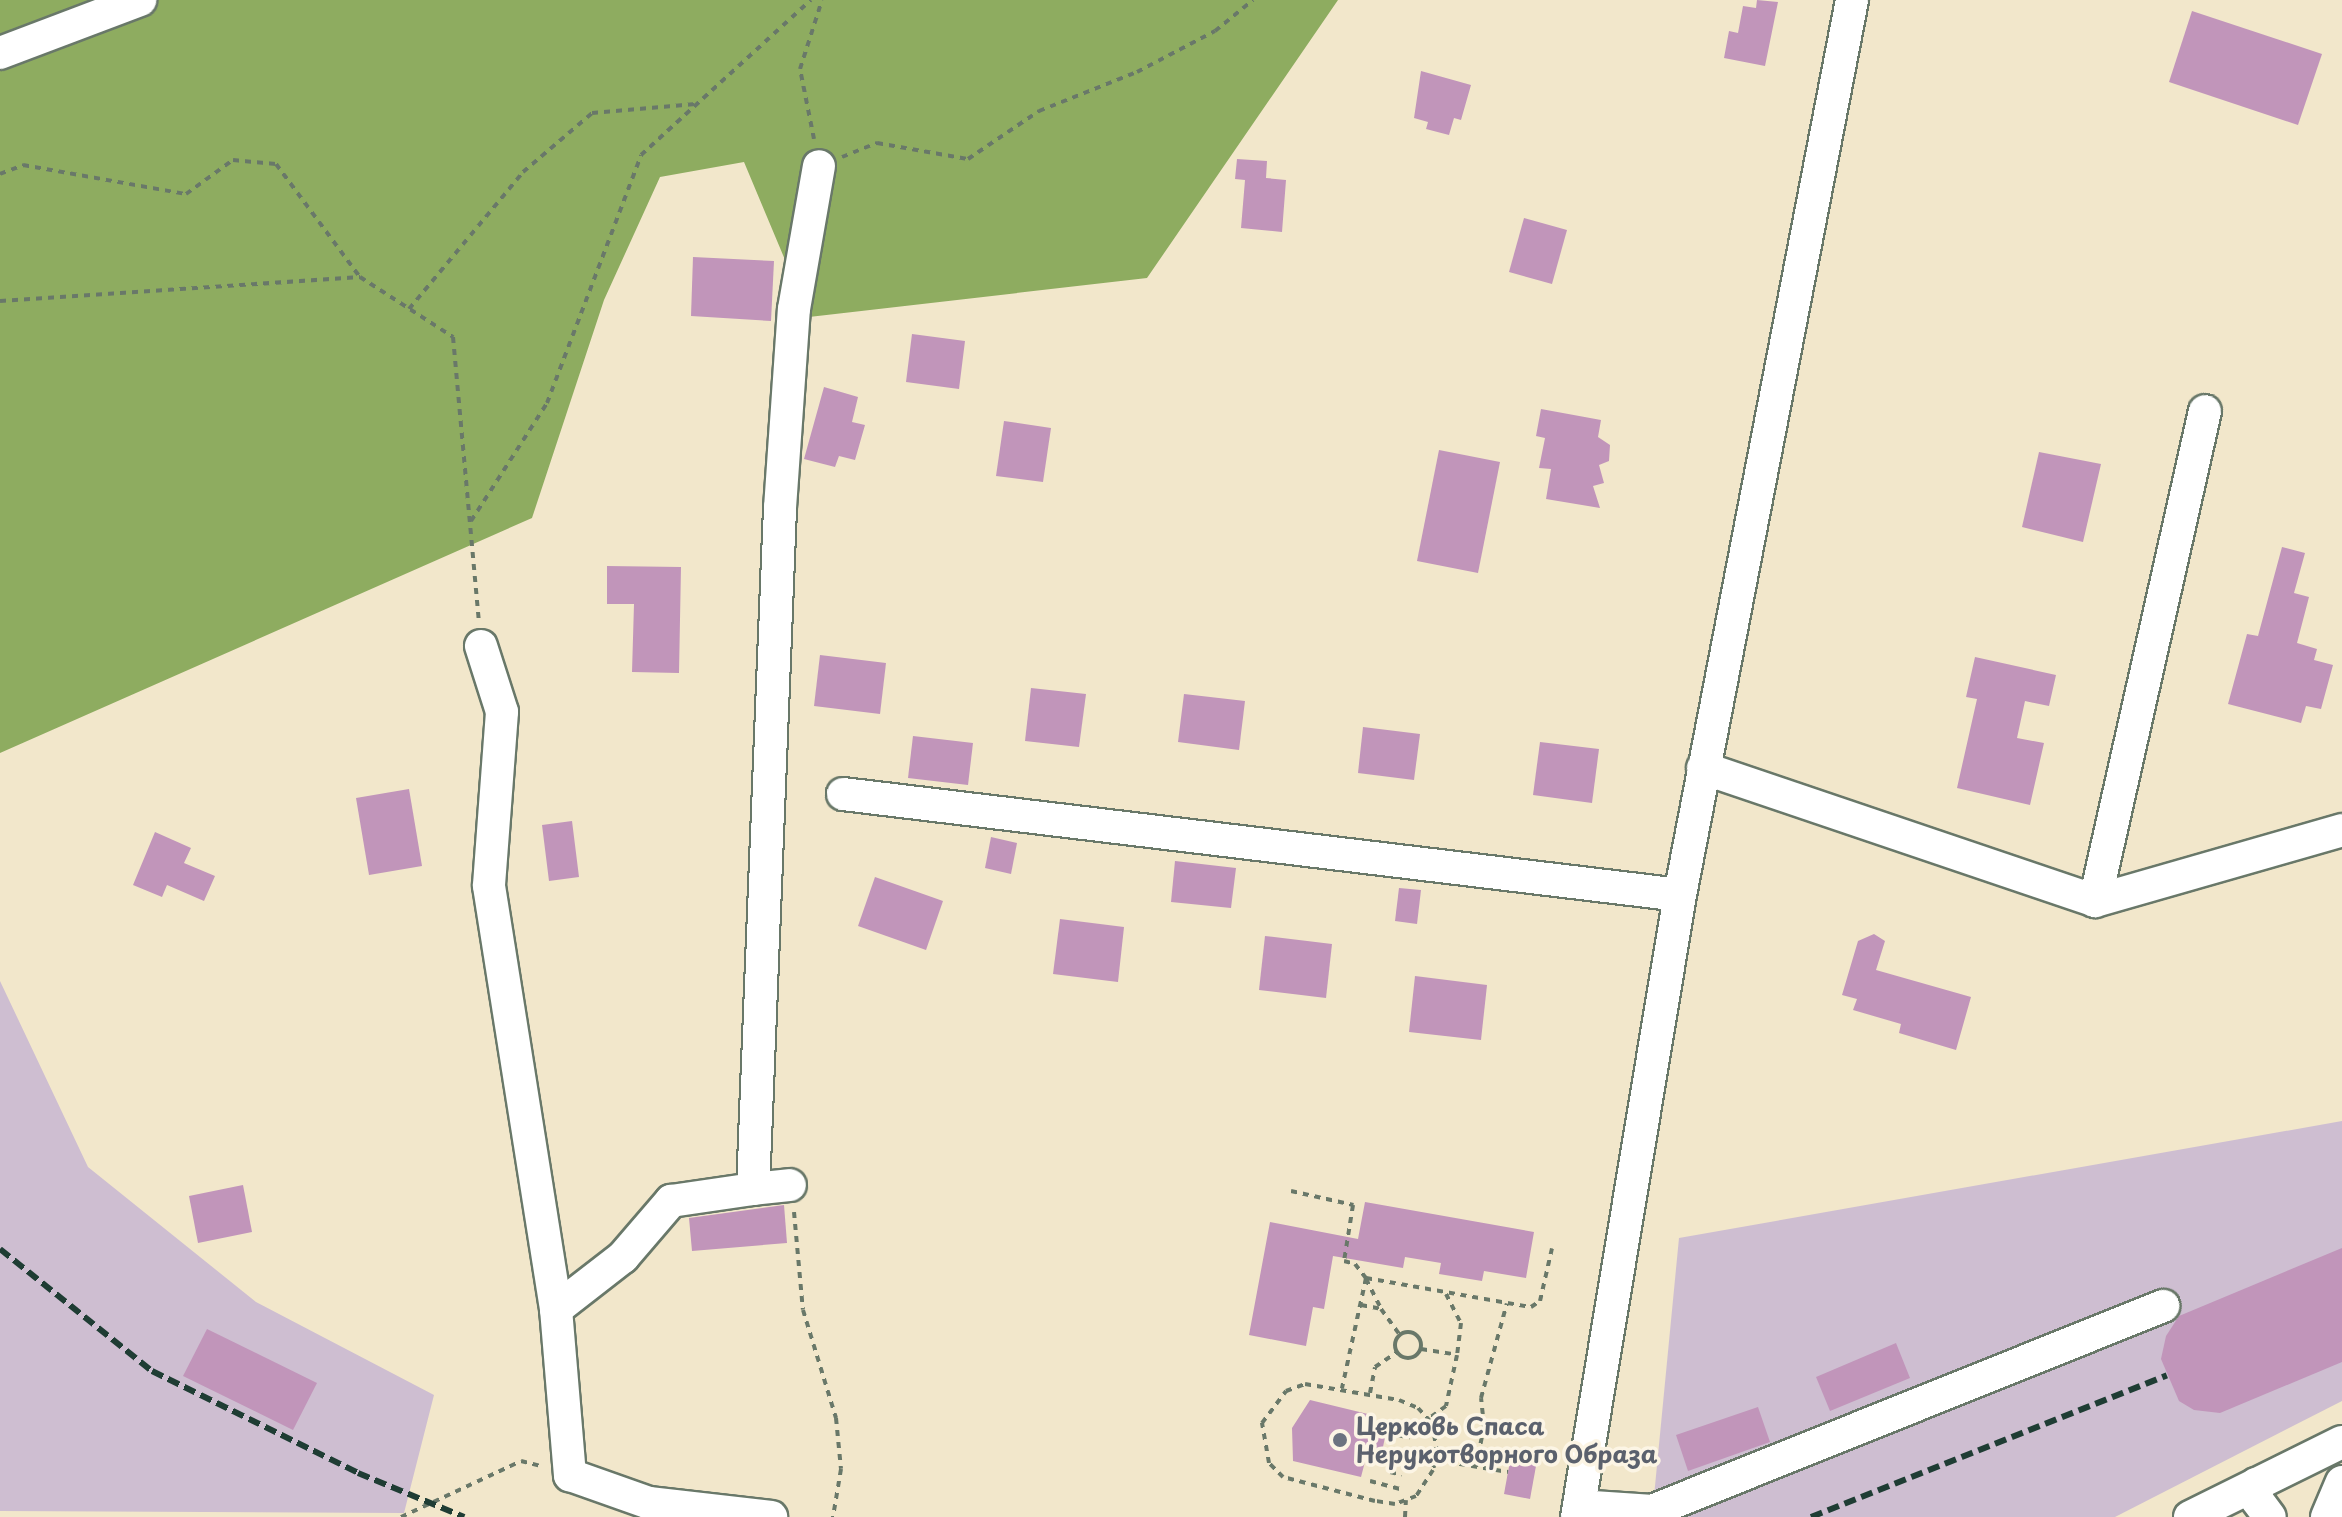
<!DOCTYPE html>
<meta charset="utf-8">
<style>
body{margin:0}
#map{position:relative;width:2342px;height:1517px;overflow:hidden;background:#f2e7cb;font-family:"Playpen Sans",sans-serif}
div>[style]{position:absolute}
.industrial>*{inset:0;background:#cebed1}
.forest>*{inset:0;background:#8eac60}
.building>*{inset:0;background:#c195ba}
.path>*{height:4px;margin-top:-2px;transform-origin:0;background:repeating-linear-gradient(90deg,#697869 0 6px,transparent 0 12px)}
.path>.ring{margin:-2px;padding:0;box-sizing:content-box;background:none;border:4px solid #697869;border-radius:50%}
.roads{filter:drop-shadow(2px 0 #697869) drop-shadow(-2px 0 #697869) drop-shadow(0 2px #697869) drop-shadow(0 -2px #697869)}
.minor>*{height:32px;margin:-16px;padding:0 16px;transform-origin:16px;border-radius:16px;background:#fff}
.rail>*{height:6px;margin-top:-3px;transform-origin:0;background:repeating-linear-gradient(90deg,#1f3d34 0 12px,transparent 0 18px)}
.dots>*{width:22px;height:22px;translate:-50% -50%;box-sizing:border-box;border:4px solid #fcf5e5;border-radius:50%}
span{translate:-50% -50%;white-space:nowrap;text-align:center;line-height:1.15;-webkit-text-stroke:7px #fcf5e5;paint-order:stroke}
.worship-label{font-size:24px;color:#5b616d;font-weight:700}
.left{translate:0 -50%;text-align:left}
</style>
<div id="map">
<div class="industrial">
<div style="clip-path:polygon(0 981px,88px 1167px,256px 1302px,434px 1395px,404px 1513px,0 1511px)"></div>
<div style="clip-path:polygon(2342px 1121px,2342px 1401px,2115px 1517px,1652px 1517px,1679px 1238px)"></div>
</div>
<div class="forest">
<div style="clip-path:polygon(0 0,1338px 0,1147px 278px,809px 317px,744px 162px,660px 177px,604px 300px,532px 518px,0 753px)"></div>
</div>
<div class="building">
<div style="clip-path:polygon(1757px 0,1778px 2px,1765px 66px,1724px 58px,1729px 31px,1738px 33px,1743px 6px,1756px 8px)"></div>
<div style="clip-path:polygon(2192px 11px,2322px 54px,2298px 125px,2169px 82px)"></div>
<div style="clip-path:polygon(1421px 71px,1471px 85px,1461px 120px,1454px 118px,1449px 135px,1426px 129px,1428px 122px,1414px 118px)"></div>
<div style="clip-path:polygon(1237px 159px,1267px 161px,1266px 178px,1286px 180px,1282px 232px,1241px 228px,1245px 180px,1235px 179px)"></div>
<div style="clip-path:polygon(1524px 218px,1567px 230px,1552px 284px,1509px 272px)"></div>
<div style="clip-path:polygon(693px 257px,774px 261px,771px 321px,691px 316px)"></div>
<div style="clip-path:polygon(912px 334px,965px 341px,959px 389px,906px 382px)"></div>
<div style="clip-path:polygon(824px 387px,858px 397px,852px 422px,865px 425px,855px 460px,839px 456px,835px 467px,804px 459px)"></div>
<div style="clip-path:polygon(1541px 409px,1601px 420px,1598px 437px,1610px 445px,1609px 461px,1599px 465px,1604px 483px,1593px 486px,1600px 508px,1546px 499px,1551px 469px,1539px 468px,1545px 438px,1536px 436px)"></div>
<div style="clip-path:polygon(1004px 421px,1051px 428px,1043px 482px,996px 476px)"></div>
<div style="clip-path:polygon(1439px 450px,1500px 462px,1478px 573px,1417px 561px)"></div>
<div style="clip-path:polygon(2039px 452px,2101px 464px,2083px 542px,2022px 527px)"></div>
<div style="clip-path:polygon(2282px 547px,2305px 553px,2294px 593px,2309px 597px,2297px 643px,2317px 649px,2314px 660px,2333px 665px,2321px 709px,2306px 706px,2301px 723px,2228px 704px,2247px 634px,2258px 636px)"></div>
<div style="clip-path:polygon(607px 566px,681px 567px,679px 673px,632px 672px,634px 604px,607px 604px)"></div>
<div style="clip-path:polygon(820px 655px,886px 663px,880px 714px,814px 706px)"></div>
<div style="clip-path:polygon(1975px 657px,2056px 675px,2049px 706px,2025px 701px,2017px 738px,2044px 743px,2030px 805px,1957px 788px,1977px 699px,1966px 697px)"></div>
<div style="clip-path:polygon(1031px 688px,1086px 694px,1079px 747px,1025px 741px)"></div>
<div style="clip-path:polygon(1184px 694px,1245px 701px,1239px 750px,1178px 742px)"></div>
<div style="clip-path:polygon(1363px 727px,1420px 734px,1414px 780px,1358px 773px)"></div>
<div style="clip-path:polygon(913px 736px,973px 743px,968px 785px,908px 778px)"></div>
<div style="clip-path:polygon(1540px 742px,1599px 749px,1592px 803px,1533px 795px)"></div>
<div style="clip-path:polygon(409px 789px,422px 866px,369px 875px,356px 798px)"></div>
<div style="clip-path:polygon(572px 821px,579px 877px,549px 881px,542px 825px)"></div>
<div style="clip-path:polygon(155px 832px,191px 848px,184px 863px,215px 876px,204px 901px,167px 885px,162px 897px,133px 885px)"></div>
<div style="clip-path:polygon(991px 837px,1017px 843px,1011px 874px,985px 868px)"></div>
<div style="clip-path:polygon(1175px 861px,1236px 868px,1231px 908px,1171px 902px)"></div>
<div style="clip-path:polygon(875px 877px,943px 901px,926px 950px,858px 926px)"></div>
<div style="clip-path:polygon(1399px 888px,1421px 890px,1417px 924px,1395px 921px)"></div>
<div style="clip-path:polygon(1060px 919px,1124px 927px,1118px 982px,1053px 974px)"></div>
<div style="clip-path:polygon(1874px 934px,1885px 941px,1876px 970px,1971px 997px,1956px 1050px,1899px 1033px,1901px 1024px,1853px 1010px,1857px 999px,1842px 995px,1858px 941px)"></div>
<div style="clip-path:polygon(1265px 936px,1332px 944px,1326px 998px,1259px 990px)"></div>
<div style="clip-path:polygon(1415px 976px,1487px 985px,1481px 1040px,1409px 1032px)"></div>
<div style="clip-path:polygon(243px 1185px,252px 1232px,198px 1243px,189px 1196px)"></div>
<div style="clip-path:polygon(1365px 1202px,1534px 1232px,1526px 1278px,1484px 1271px,1482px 1281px,1439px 1274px,1441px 1263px,1405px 1257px,1403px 1268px,1333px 1256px,1324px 1309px,1313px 1307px,1306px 1346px,1249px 1335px,1270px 1222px,1358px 1239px)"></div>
<div style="clip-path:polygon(784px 1205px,787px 1243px,692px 1251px,689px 1218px)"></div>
<div style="clip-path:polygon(2342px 1248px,2342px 1362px,2220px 1413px,2194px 1410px,2179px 1401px,2161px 1359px,2166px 1336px,2179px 1316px)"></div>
<div style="clip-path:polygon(207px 1329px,317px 1383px,293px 1430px,183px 1376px)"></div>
<div style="clip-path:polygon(1896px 1343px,1910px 1378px,1830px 1411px,1816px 1377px)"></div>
<div style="clip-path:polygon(1310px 1400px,1376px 1416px,1371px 1434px,1385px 1437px,1380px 1462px,1366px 1458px,1361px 1477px,1293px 1461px,1292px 1428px)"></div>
<div style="clip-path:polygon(1758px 1407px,1770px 1442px,1688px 1471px,1676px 1435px)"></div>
<div style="clip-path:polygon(1512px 1450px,1538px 1455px,1530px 1499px,1504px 1494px)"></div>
</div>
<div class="path">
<div style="left:814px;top:139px;width:71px;rotate:-101.3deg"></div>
<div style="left:800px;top:69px;width:72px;rotate:-72.3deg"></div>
<div style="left:842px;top:157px;width:38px;rotate:-22deg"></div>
<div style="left:877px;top:143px;width:92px;rotate:10deg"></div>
<div style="left:968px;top:159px;width:86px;rotate:-34.1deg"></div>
<div style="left:1039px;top:111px;width:105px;rotate:-21.7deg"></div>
<div style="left:1137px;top:72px;width:88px;rotate:-27.7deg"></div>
<div style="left:1215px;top:31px;width:49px;rotate:-39.2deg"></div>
<div style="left:0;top:174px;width:25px;rotate:-21deg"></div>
<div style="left:23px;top:165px;width:166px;rotate:10.1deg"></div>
<div style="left:186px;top:194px;width:58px;rotate:-35.9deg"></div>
<div style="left:233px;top:160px;width:43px;rotate:5.3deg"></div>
<div style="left:276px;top:164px;width:141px;rotate:53.4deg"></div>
<div style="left:0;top:301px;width:361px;rotate:-3.8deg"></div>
<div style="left:360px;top:277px;width:111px;rotate:32.8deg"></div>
<div style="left:453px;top:337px;width:284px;rotate:84.8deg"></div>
<div style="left:409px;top:309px;width:178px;rotate:-50.2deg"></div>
<div style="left:523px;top:172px;width:91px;rotate:-40.5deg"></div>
<div style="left:592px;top:113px;width:104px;rotate:-4.9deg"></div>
<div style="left:471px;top:521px;width:140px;rotate:-57.2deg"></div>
<div style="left:547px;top:403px;width:265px;rotate:-69.2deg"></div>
<div style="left:641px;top:155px;width:230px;rotate:-42.4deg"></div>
<div style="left:1291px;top:1191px;width:64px;rotate:12.7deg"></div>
<div style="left:1353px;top:1205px;width:57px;rotate:99.1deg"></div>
<div style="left:1344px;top:1261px;width:11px;rotate:15deg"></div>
<div style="left:1355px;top:1264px;width:18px;rotate:52deg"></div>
<div style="left:1366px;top:1278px;width:113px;rotate:102.3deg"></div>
<div style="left:794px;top:1212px;width:98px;rotate:84.8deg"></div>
<div style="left:803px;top:1310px;width:113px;rotate:73deg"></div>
<div style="left:836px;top:1418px;width:51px;rotate:84.4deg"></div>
<div style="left:841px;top:1469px;width:49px;rotate:99.5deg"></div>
<div style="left:1366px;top:1278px;width:168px;rotate:10deg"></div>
<div style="left:1531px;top:1307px;width:11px;rotate:-34deg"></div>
<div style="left:1540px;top:1301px;width:54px;rotate:-77.2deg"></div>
<div style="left:1366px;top:1279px;width:34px;rotate:63deg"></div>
<div style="left:1446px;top:1294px;width:33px;rotate:63deg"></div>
<div style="left:1461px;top:1323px;width:32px;rotate:97deg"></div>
<div style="left:1361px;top:1305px;width:20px;rotate:11deg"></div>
<div style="left:1381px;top:1309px;width:32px;rotate:54deg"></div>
<div class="ring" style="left:1395px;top:1332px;width:22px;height:22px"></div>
<div style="left:1421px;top:1349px;width:36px;rotate:9deg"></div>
<div style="left:1457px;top:1355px;width:52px;rotate:102.2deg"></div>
<div style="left:1446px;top:1406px;width:22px;rotate:144deg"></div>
<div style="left:1305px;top:1384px;width:95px;rotate:9.7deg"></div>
<div style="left:1399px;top:1400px;width:21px;rotate:23deg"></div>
<div style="left:1418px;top:1408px;width:21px;rotate:47deg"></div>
<div style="left:1432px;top:1423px;width:27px;rotate:80deg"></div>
<div style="left:1437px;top:1450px;width:20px;rotate:101deg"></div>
<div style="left:1433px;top:1470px;width:31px;rotate:123deg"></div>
<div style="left:1416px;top:1496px;width:22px;rotate:159deg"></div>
<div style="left:1395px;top:1504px;width:20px;rotate:-171deg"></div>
<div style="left:1375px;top:1501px;width:95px;rotate:-165.4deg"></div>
<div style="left:1283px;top:1477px;width:20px;rotate:-135deg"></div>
<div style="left:1269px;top:1463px;width:41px;rotate:-99.9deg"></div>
<div style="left:1262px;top:1423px;width:40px;rotate:-53deg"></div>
<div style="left:1286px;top:1391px;width:20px;rotate:-20deg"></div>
<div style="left:1370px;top:1393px;width:26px;rotate:-79deg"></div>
<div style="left:1375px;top:1367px;width:27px;rotate:-34deg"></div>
<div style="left:1398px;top:1435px;width:12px;rotate:14deg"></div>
<div style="left:1395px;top:1454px;width:11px;rotate:15deg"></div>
<div style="left:1436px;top:1460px;width:73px;rotate:9.5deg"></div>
<div style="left:1476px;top:1467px;width:42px;rotate:-79deg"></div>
<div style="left:1484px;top:1426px;width:28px;rotate:-96deg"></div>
<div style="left:1481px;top:1398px;width:98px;rotate:-74.7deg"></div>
<div style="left:1390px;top:1472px;width:12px;rotate:14deg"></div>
<div style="left:1370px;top:1481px;width:31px;rotate:15deg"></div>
<div style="left:401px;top:1517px;width:132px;rotate:-25deg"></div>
<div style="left:521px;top:1461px;width:21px;rotate:14deg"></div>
<div style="left:1405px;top:1517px;width:17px;rotate:-87deg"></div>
</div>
<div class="roads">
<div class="minor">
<div style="left:0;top:53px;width:150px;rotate:-20.7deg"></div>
<div style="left:481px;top:646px;width:69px;rotate:72.3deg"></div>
<div style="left:502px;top:712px;width:174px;rotate:94.3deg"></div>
<div style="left:489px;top:886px;width:428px;rotate:81deg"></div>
<div style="left:556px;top:1309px;width:167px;rotate:85.2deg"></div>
<div style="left:570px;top:1475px;width:84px;rotate:19.5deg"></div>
<div style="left:649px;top:1503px;width:123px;rotate:6.5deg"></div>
<div style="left:1703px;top:768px;width:414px;rotate:18.7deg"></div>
<div style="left:2095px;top:901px;width:257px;rotate:-16deg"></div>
<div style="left:843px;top:794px;width:843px;rotate:6.88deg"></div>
<div style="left:2095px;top:901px;width:502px;rotate:-77.35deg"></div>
<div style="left:753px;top:1189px;width:37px;rotate:-6deg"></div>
<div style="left:556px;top:1309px;width:85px;rotate:-37.8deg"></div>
<div style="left:623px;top:1257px;width:74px;rotate:-49.4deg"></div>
<div style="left:671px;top:1201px;width:83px;rotate:-8.3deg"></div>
<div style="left:753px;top:1189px;width:682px;rotate:-87.73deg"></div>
<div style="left:780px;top:508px;width:199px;rotate:-86deg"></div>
<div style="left:794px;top:309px;width:145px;rotate:-80.1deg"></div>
<div style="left:2256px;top:1484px;width:16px;rotate:86deg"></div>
<div style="left:2257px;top:1500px;width:21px;rotate:53deg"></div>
<div style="left:1579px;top:1506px;width:73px;rotate:3.9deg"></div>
<div style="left:1652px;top:1511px;width:551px;rotate:-21.86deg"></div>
<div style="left:1577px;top:1517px;width:630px;rotate:-80.6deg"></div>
<div style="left:1680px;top:895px;width:911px;rotate:-79.12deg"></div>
<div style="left:2190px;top:1517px;width:169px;rotate:-26.3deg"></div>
<div style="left:2327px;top:1517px;width:38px;rotate:-67deg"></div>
</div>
</div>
<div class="rail">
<div style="left:0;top:1249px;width:195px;rotate:38.8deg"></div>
<div style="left:152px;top:1371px;width:230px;rotate:26.3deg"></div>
<div style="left:358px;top:1473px;width:115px;rotate:22.5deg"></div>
<div style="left:1811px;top:1517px;width:383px;rotate:-21.7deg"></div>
</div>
<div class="dots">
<div style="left:1340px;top:1440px;background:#6b7280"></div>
</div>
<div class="worship-label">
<span class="left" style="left:1356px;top:1440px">Церковь Спаса<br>Нерукотворного Образа</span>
</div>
</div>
